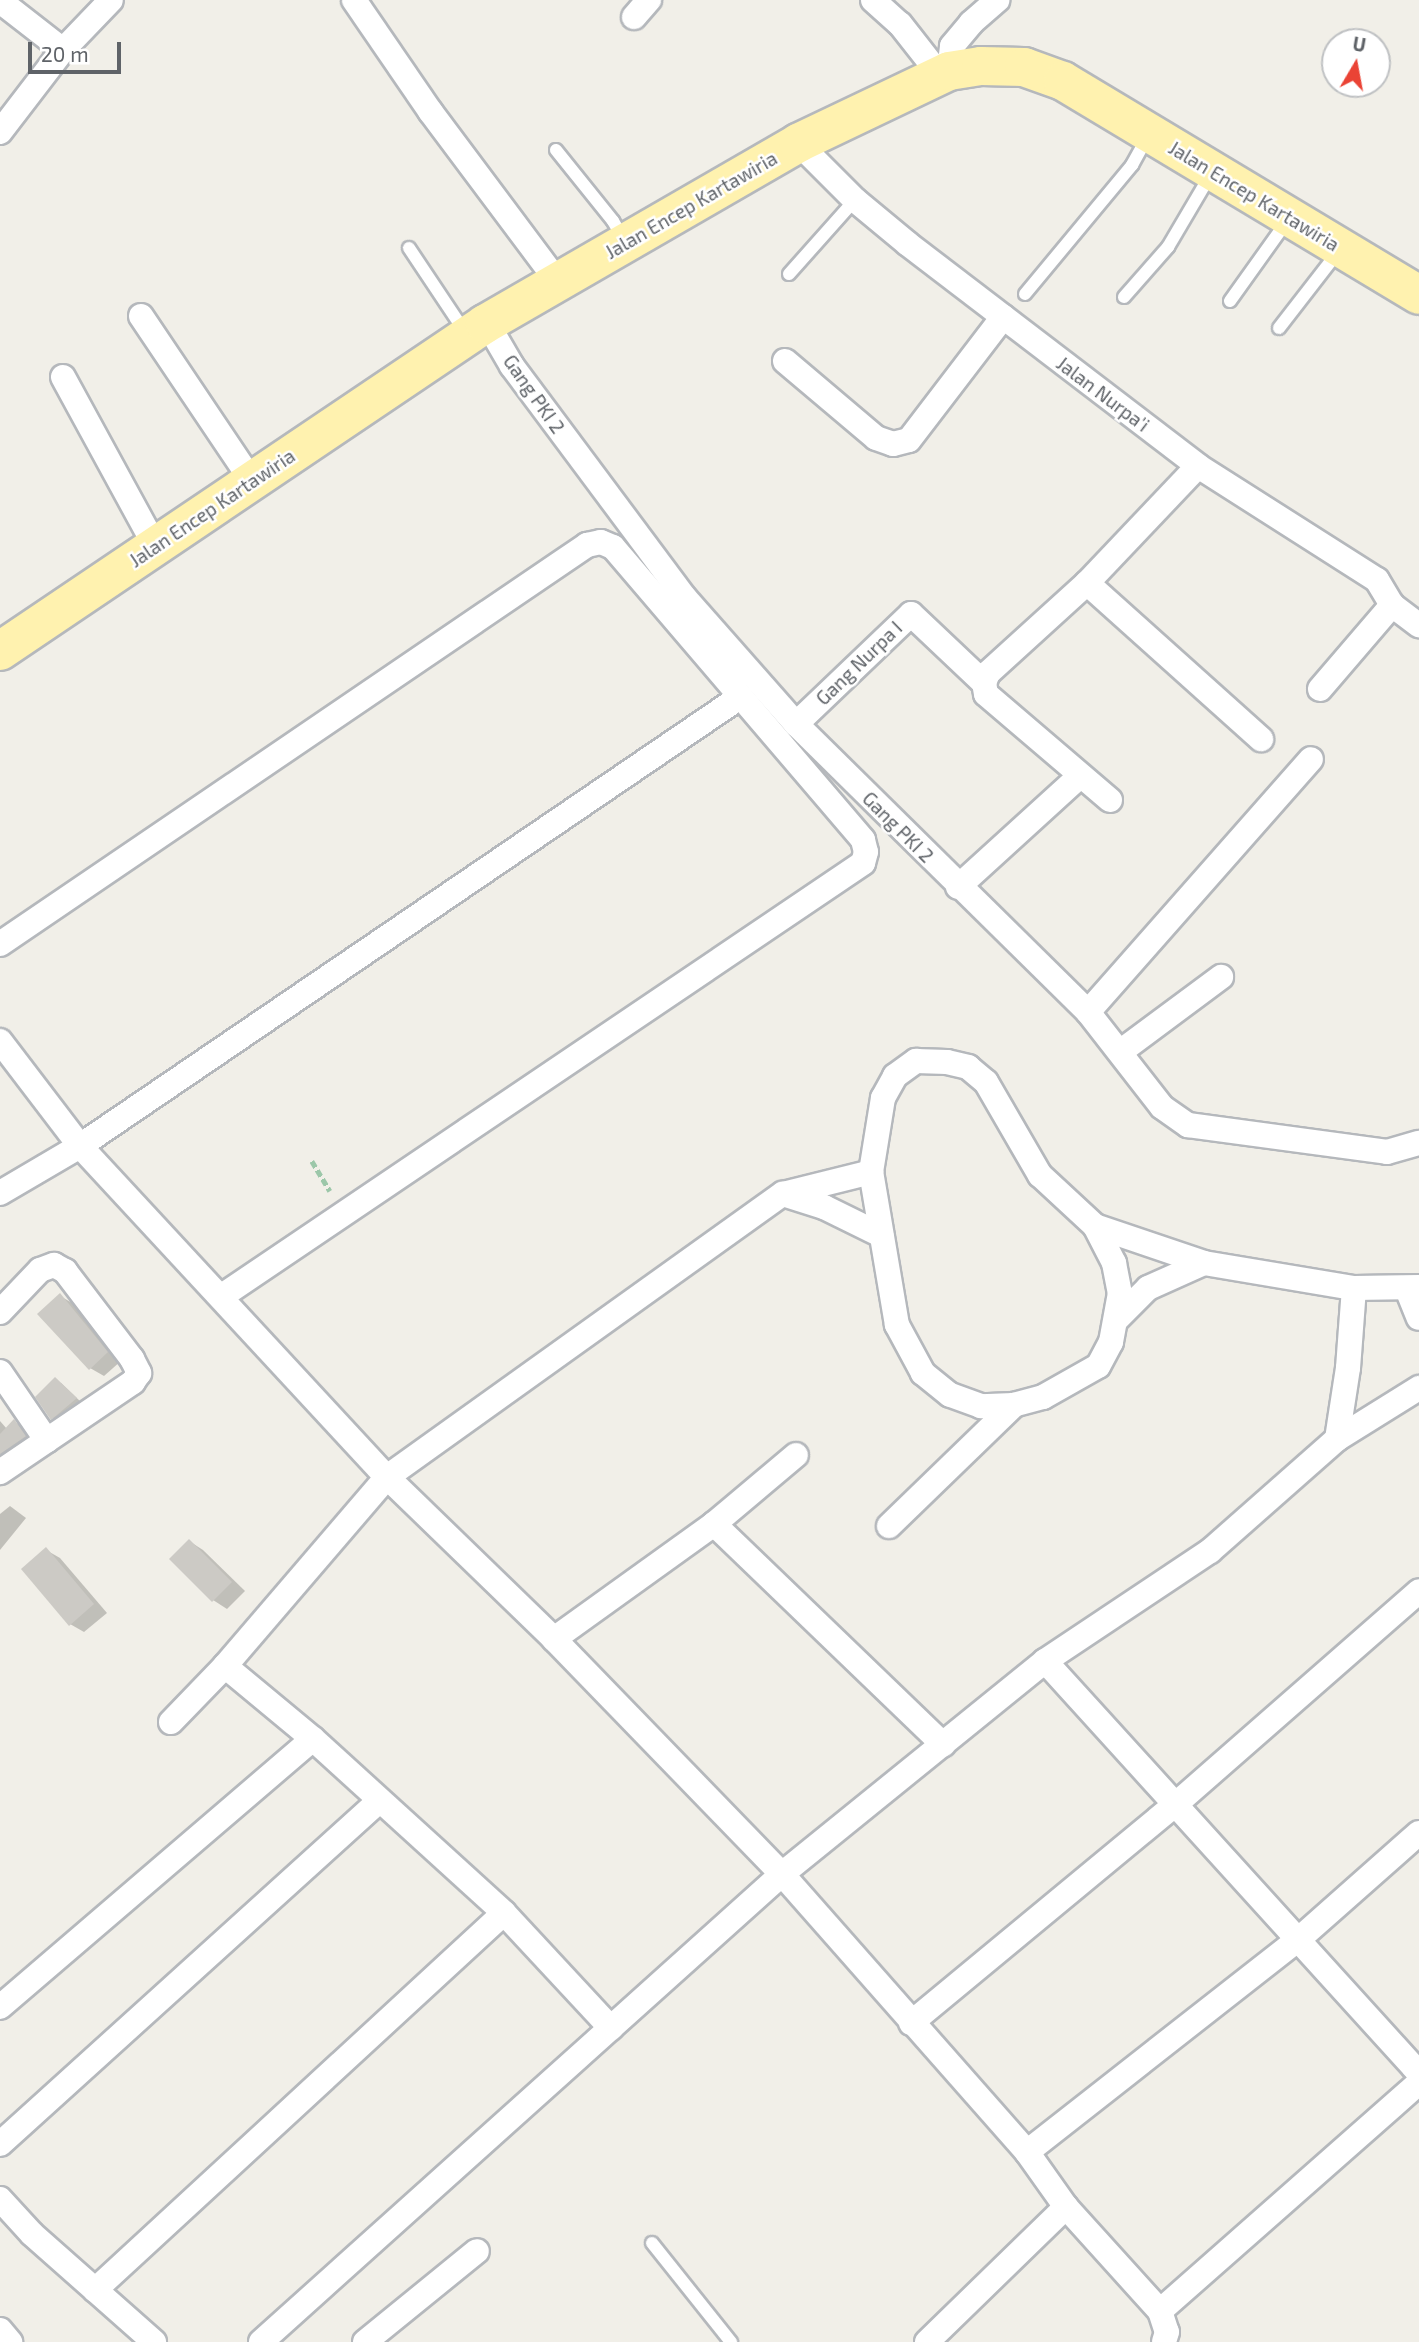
<!DOCTYPE html>
<style>
body{margin:0}
#map{position:relative;width:1419px;height:2342px;overflow:hidden;background:#f1efe8;font-family:"Exo 2",sans-serif}
div>[style]{position:absolute}
.shadow>*{inset:0;background:#0003}
.building>*{inset:0;background:#cccac5}
.path>*{height:4.5px;margin-top:-2.25px;transform-origin:0;background:repeating-linear-gradient(90deg,#9cc7a9 0 7px,transparent 0 10.5px)}
.roads{filter:drop-shadow(2px 0 #b5b8bc) drop-shadow(-2px 0 #b5b8bc) drop-shadow(0 2px #b5b8bc) drop-shadow(0 -2px #b5b8bc)}
.lane>*{height:12px;margin:-6px;padding:0 6px;transform-origin:6px;border-radius:6px;background:#fff}
.street>*{height:24px;margin:-12px;padding:0 12px;transform-origin:12px;border-radius:12px;background:#fff}
.primary>*{height:38px;margin:-19px;padding:0 19px;transform-origin:19px;border-radius:19px;background:#fff2af}
span{translate:-50% -50%;white-space:nowrap;text-align:center;line-height:1.15;-webkit-text-stroke:5px #fff;paint-order:stroke}
.street-label{font-size:19px;color:#5f6368}
.north{position:absolute;left:1321px;top:28px;width:70px;height:70px;box-sizing:border-box;background:#fff;border:2px solid #bfc1c3;border-radius:50%;rotate:10deg;font-size:19px;font-weight:700;line-height:28px;text-align:center;color:#5f6368}
.north::after{content:'';display:block;margin:auto;width:24px;height:32px;background:#ea4335;clip-path:polygon(50% 0,100% 100%,50% 72%,0 100%)}
.scale{position:absolute;left:28px;top:42px;width:93px;height:32px;box-sizing:border-box;border:4px solid #5f6368;border-top:0;padding-left:9px;font-size:21px;line-height:24px;white-space:nowrap;color:#5f6368;-webkit-text-stroke:5px #fff;paint-order:stroke}
</style>
<div id="map">
<div class="shadow">
<div style="clip-path:polygon(60px 1296px,74px 1304px,121px 1361px,104px 1376px,90px 1368px)"></div>
<div style="clip-path:polygon(61px 1383px,82px 1403px,59px 1422px,52px 1418px)"></div>
<div style="clip-path:polygon(0 1421px,7px 1429px,15px 1422px,28px 1430px,39px 1445px,0 1475px)"></div>
<div style="clip-path:polygon(10px 1506px,26px 1518px,0 1550px,0 1514px)"></div>
<div style="clip-path:polygon(189px 1541px,203px 1550px,245px 1591px,227px 1609px,213px 1600px)"></div>
<div style="clip-path:polygon(46px 1550px,60px 1558px,107px 1613px,84px 1632px,70px 1624px)"></div>
</div>
<div class="building">
<div style="clip-path:polygon(60px 1293px,108px 1352px,89px 1370px,37px 1314px)"></div>
<div style="clip-path:polygon(55px 1377px,77px 1398px,51px 1420px,35px 1397px)"></div>
<div style="clip-path:polygon(14px 1419px,26px 1436px,0 1454px,0 1434px)"></div>
<div style="clip-path:polygon(189px 1539px,232px 1582px,212px 1602px,169px 1559px)"></div>
<div style="clip-path:polygon(46px 1547px,94px 1604px,69px 1626px,21px 1569px)"></div>
</div>
<div class="path">
<div style="left:312px;top:1161px;width:35px;rotate:59deg"></div>
</div>
<div class="roads">
<div class="lane">
<div style="left:556px;top:150px;width:91px;rotate:51.2deg"></div>
<div style="left:613px;top:221px;width:22px;rotate:60deg"></div>
<div style="left:409px;top:248px;width:101px;rotate:56.3deg"></div>
<div style="left:789px;top:274px;width:99px;rotate:-48.3deg"></div>
<div style="left:1025px;top:294px;width:168px;rotate:-50.3deg"></div>
<div style="left:1132px;top:165px;width:33px;rotate:-61deg"></div>
<div style="left:1124px;top:297px;width:67px;rotate:-48.7deg"></div>
<div style="left:1168px;top:247px;width:85px;rotate:-59.5deg"></div>
<div style="left:1230px;top:301px;width:98px;rotate:-54.5deg"></div>
<div style="left:1279px;top:328px;width:96px;rotate:-52.2deg"></div>
<div style="left:652px;top:2243px;width:127px;rotate:51.4deg"></div>
</div>
<div class="street">
<div style="left:354px;top:0;width:135px;rotate:55.6deg"></div>
<div style="left:430px;top:111px;width:214px;rotate:53.2deg"></div>
<div style="left:873px;top:0;width:36px;rotate:42deg"></div>
<div style="left:900px;top:24px;width:65px;rotate:51.9deg"></div>
<div style="left:0;top:1px;width:80px;rotate:37.9deg"></div>
<div style="left:634px;top:17px;width:23px;rotate:-49deg"></div>
<div style="left:949px;top:71px;width:25px;rotate:-83deg"></div>
<div style="left:952px;top:46px;width:30px;rotate:-50deg"></div>
<div style="left:971px;top:23px;width:35px;rotate:-41deg"></div>
<div style="left:0;top:132px;width:103px;rotate:-52.5deg"></div>
<div style="left:63px;top:50px;width:69px;rotate:-46.2deg"></div>
<div style="left:798px;top:143px;width:81px;rotate:45deg"></div>
<div style="left:855px;top:200px;width:69px;rotate:39.7deg"></div>
<div style="left:908px;top:244px;width:365px;rotate:37.4deg"></div>
<div style="left:1198px;top:466px;width:212px;rotate:32.5deg"></div>
<div style="left:1377px;top:580px;width:29px;rotate:59deg"></div>
<div style="left:1392px;top:605px;width:34px;rotate:37deg"></div>
<div style="left:141px;top:316px;width:199px;rotate:56.1deg"></div>
<div style="left:487px;top:323px;width:50px;rotate:59.8deg"></div>
<div style="left:512px;top:366px;width:289px;rotate:53.3deg"></div>
<div style="left:685px;top:598px;width:168px;rotate:48.6deg"></div>
<div style="left:796px;top:724px;width:410px;rotate:44.6deg"></div>
<div style="left:1088px;top:1012px;width:120px;rotate:52.1deg"></div>
<div style="left:1162px;top:1107px;width:32px;rotate:35deg"></div>
<div style="left:1188px;top:1125px;width:201px;rotate:7.7deg"></div>
<div style="left:1387px;top:1152px;width:33px;rotate:-16deg"></div>
<div style="left:785px;top:361px;width:119px;rotate:40.2deg"></div>
<div style="left:876px;top:438px;width:18px;rotate:19deg"></div>
<div style="left:893px;top:444px;width:16px;rotate:-14deg"></div>
<div style="left:909px;top:440px;width:155px;rotate:-52.6deg"></div>
<div style="left:63px;top:377px;width:192px;rotate:61.4deg"></div>
<div style="left:1087px;top:583px;width:234px;rotate:41.9deg"></div>
<div style="left:1320px;top:689px;width:111px;rotate:-49.4deg"></div>
<div style="left:796px;top:724px;width:159px;rotate:-43.7deg"></div>
<div style="left:911px;top:614px;width:100px;rotate:43.4deg"></div>
<div style="left:1110px;top:800px;width:163px;rotate:-139.5deg"></div>
<div style="left:986px;top:694px;width:11px;rotate:-100deg"></div>
<div style="left:984px;top:683px;width:11px;rotate:-68deg"></div>
<div style="left:988px;top:673px;width:134px;rotate:-42.3deg"></div>
<div style="left:1087px;top:583px;width:161px;rotate:-46.5deg"></div>
<div style="left:958px;top:887px;width:165px;rotate:-42.3deg"></div>
<div style="left:0;top:944px;width:710px;rotate:-34.21deg"></div>
<div style="left:587px;top:545px;width:14px;rotate:-12deg"></div>
<div style="left:601px;top:542px;width:13px;rotate:23deg"></div>
<div style="left:613px;top:547px;width:385px;rotate:49.5deg"></div>
<div style="left:863px;top:840px;width:12px;rotate:76deg"></div>
<div style="left:866px;top:852px;width:11px;rotate:105deg"></div>
<div style="left:863px;top:863px;width:774px;rotate:145.96deg"></div>
<div style="left:1088px;top:1012px;width:337px;rotate:-48.6deg"></div>
<div style="left:0;top:1041px;width:132px;rotate:52.7deg"></div>
<div style="left:80px;top:1146px;width:451px;rotate:47.2deg"></div>
<div style="left:387px;top:1477px;width:233px;rotate:44.1deg"></div>
<div style="left:554px;top:1639px;width:327px;rotate:45.9deg"></div>
<div style="left:782px;top:1874px;width:371px;rotate:48.6deg"></div>
<div style="left:1027px;top:2152px;width:67px;rotate:54.7deg"></div>
<div style="left:1066px;top:2207px;width:140px;rotate:47.9deg"></div>
<div style="left:1160px;top:2311px;width:22px;rotate:72deg"></div>
<div style="left:1167px;top:2332px;width:10px;rotate:107deg"></div>
<div style="left:1120px;top:1052px;width:126px;rotate:-36.6deg"></div>
<div style="left:916px;top:1061px;width:31px;rotate:2deg"></div>
<div style="left:947px;top:1062px;width:22px;rotate:13deg"></div>
<div style="left:968px;top:1067px;width:23px;rotate:40deg"></div>
<div style="left:986px;top:1082px;width:108px;rotate:59.9deg"></div>
<div style="left:1040px;top:1175px;width:75px;rotate:42.8deg"></div>
<div style="left:1095px;top:1226px;width:42px;rotate:62.8deg"></div>
<div style="left:1114px;top:1263px;width:31px;rotate:79deg"></div>
<div style="left:1120px;top:1293px;width:50px;rotate:100.4deg"></div>
<div style="left:1111px;top:1342px;width:27px;rotate:118deg"></div>
<div style="left:1098px;top:1366px;width:63px;rotate:150.6deg"></div>
<div style="left:1043px;top:1397px;width:30px;rotate:165deg"></div>
<div style="left:1014px;top:1405px;width:33px;rotate:178deg"></div>
<div style="left:981px;top:1406px;width:33px;rotate:-160deg"></div>
<div style="left:950px;top:1395px;width:35px;rotate:-141deg"></div>
<div style="left:923px;top:1373px;width:55px;rotate:-118.4deg"></div>
<div style="left:897px;top:1325px;width:155px;rotate:-99.6deg"></div>
<div style="left:871px;top:1172px;width:75px;rotate:-80.8deg"></div>
<div style="left:883px;top:1098px;width:25px;rotate:-61deg"></div>
<div style="left:895px;top:1076px;width:26px;rotate:-36deg"></div>
<div style="left:0;top:1193px;width:93px;rotate:-30.4deg"></div>
<div style="left:80px;top:1146px;width:798px;rotate:-34.23deg"></div>
<div style="left:783px;top:1194px;width:43px;rotate:17.6deg"></div>
<div style="left:824px;top:1207px;width:64px;rotate:26.2deg"></div>
<div style="left:1095px;top:1226px;width:115px;rotate:18.7deg"></div>
<div style="left:1204px;top:1263px;width:152px;rotate:9.5deg"></div>
<div style="left:1354px;top:1288px;width:65px;rotate:-0.9deg"></div>
<div style="left:1407px;top:1289px;width:31px;rotate:68deg"></div>
<div style="left:0;top:1312px;width:58px;rotate:-46.4deg"></div>
<div style="left:40px;top:1270px;width:15px;rotate:-20deg"></div>
<div style="left:54px;top:1265px;width:13px;rotate:29deg"></div>
<div style="left:65px;top:1271px;width:111px;rotate:52.7deg"></div>
<div style="left:132px;top:1359px;width:16px;rotate:63deg"></div>
<div style="left:139px;top:1373px;width:11px;rotate:124deg"></div>
<div style="left:133px;top:1382px;width:161px;rotate:145.9deg"></div>
<div style="left:1117px;top:1319px;width:44px;rotate:-45deg"></div>
<div style="left:1148px;top:1288px;width:61px;rotate:-24.1deg"></div>
<div style="left:0;top:1372px;width:83px;rotate:55.7deg"></div>
<div style="left:1337px;top:1439px;width:72px;rotate:-81.2deg"></div>
<div style="left:1348px;top:1368px;width:80px;rotate:-85.7deg"></div>
<div style="left:714px;top:1524px;width:318px;rotate:43.9deg"></div>
<div style="left:889px;top:1526px;width:174px;rotate:-44.1deg"></div>
<div style="left:554px;top:1639px;width:197px;rotate:-35.7deg"></div>
<div style="left:714px;top:1524px;width:107px;rotate:-40.1deg"></div>
<div style="left:1045px;top:1661px;width:556px;rotate:47.77deg"></div>
<div style="left:225px;top:1666px;width:114px;rotate:39.7deg"></div>
<div style="left:313px;top:1739px;width:258px;rotate:42.3deg"></div>
<div style="left:504px;top:1913px;width:157px;rotate:47.1deg"></div>
<div style="left:171px;top:1722px;width:78px;rotate:-46deg"></div>
<div style="left:225px;top:1666px;width:249px;rotate:-49.4deg"></div>
<div style="left:387px;top:1477px;width:487px;rotate:-35.6deg"></div>
<div style="left:783px;top:1194px;width:91px;rotate:-14deg"></div>
<div style="left:0;top:2007px;width:412px;rotate:-40.6deg"></div>
<div style="left:911px;top:2023px;width:344px;rotate:-39.6deg"></div>
<div style="left:1176px;top:1804px;width:323px;rotate:-41.2deg"></div>
<div style="left:0;top:2144px;width:511px;rotate:-42.15deg"></div>
<div style="left:1027px;top:2152px;width:345px;rotate:-38.1deg"></div>
<div style="left:1299px;top:1939px;width:160px;rotate:-41.5deg"></div>
<div style="left:0;top:2199px;width:47px;rotate:47.6deg"></div>
<div style="left:32px;top:2234px;width:163px;rotate:41.5deg"></div>
<div style="left:95px;top:2290px;width:556px;rotate:-42.67deg"></div>
<div style="left:1160px;top:2311px;width:345px;rotate:-41.4deg"></div>
<div style="left:0;top:2330px;width:16px;rotate:50deg"></div>
<div style="left:261px;top:2342px;width:700px;rotate:-41.93deg"></div>
<div style="left:782px;top:1874px;width:338px;rotate:-39deg"></div>
<div style="left:1045px;top:1661px;width:198px;rotate:-33.7deg"></div>
<div style="left:1210px;top:1551px;width:169px;rotate:-41.4deg"></div>
<div style="left:1337px;top:1439px;width:97px;rotate:-31.9deg"></div>
<div style="left:365px;top:2342px;width:144px;rotate:-39.1deg"></div>
<div style="left:927px;top:2342px;width:194px;rotate:-44.2deg"></div>
</div>
<div class="primary">
<div style="left:0;top:651px;width:585px;rotate:-33.99deg"></div>
<div style="left:485px;top:324px;width:362px;rotate:-30deg"></div>
<div style="left:798px;top:143px;width:167px;rotate:-25.5deg"></div>
<div style="left:949px;top:71px;width:32px;rotate:-9deg"></div>
<div style="left:981px;top:66px;width:43px;rotate:1.3deg"></div>
<div style="left:1024px;top:67px;width:41px;rotate:19.7deg"></div>
<div style="left:1063px;top:81px;width:415px;rotate:31deg"></div>
</div>
</div>
<div class="street-label">
<span style="left:1254px;top:196px;rotate:31deg">Jalan Encep Kartawiria</span>
<span style="left:691px;top:205px;rotate:-30deg">Jalan Encep Kartawiria</span>
<span style="left:534px;top:394px;rotate:55deg">Gang PKI 2</span>
<span style="left:1103px;top:394px;rotate:37deg">Jalan Nurpa'i</span>
<span style="left:212px;top:508px;rotate:-34deg">Jalan Encep Kartawiria</span>
<span style="left:859px;top:663px;rotate:-44deg">Gang Nurpa I</span>
<span style="left:898px;top:827px;rotate:45deg">Gang PKI 2</span>
</div>
<div class="north">U</div>
<div class="scale">20 m</div>
</div>
